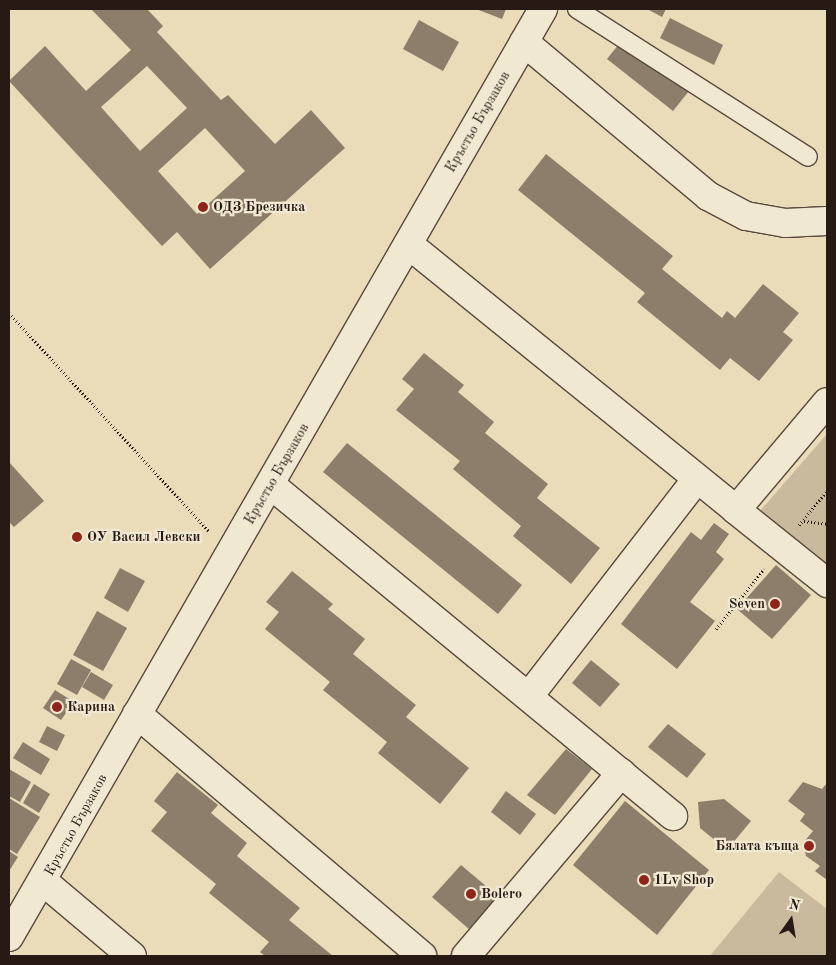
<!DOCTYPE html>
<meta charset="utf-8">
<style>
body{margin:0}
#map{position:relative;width:836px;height:965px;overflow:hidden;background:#eadbb9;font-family:"Old Standard TT",serif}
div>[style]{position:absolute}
.green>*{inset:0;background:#c9ba9d}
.building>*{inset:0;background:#8c7e6a}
.path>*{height:3px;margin-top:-1.5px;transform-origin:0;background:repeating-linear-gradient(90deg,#271a14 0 1px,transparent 0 3.5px)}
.roads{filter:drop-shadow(1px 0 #584a3d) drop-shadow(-1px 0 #584a3d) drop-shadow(0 1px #584a3d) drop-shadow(0 -1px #584a3d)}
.service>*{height:18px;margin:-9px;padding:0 9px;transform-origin:9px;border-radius:9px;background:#f1e8d2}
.minor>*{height:28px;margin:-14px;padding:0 14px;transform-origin:14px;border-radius:14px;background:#f1e8d2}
.dots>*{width:14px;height:14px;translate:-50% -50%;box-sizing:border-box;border:2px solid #f1e8d2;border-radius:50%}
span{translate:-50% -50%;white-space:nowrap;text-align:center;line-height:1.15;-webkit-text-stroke:4.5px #f1e8d2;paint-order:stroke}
.street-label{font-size:14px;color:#271a14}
.poi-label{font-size:14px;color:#271a14;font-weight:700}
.left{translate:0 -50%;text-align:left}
.right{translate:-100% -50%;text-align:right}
.frame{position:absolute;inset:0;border:10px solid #271a14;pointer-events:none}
.north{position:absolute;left:766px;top:895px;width:50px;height:50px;-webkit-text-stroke:4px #f1e8d2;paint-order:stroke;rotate:13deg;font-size:14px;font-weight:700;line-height:20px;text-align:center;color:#271a14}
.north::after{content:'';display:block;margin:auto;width:18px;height:22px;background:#271a14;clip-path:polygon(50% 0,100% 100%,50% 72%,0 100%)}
</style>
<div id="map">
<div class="green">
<div style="clip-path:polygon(827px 434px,827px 571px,754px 518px)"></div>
<div style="clip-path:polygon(779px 872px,827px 909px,827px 956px,710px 956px)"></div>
</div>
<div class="building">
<div style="clip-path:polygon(evenodd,91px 9px,147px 9px,163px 26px,157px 32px,221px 100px,228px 95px,275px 144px,311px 110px,345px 148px,210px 269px,177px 232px,162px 246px,9px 81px,45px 46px,86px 91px,131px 50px,91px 9px,147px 66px,187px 108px,140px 151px,101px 107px,147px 66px,91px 9px,205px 128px,245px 171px,197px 214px,158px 171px,205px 128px)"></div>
<div style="clip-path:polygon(476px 9px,506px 9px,502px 19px)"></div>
<div style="clip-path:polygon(647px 9px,666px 9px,662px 17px)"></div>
<div style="clip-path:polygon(670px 18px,723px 45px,714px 65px,660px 38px)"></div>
<div style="clip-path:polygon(419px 20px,459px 42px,443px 71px,403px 49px)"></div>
<div style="clip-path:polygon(623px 39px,689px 91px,673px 111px,607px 59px)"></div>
<div style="clip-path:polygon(546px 154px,673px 256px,662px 269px,722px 318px,727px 311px,735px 318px,763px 284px,799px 313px,783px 332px,793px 340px,759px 381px,730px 358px,720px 370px,637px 302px,645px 293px,518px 190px)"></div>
<div style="clip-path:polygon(424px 353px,464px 385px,458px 392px,494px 422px,485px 433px,548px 484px,537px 498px,600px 548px,571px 584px,513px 536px,521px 526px,453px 469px,460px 461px,396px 410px,414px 389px,402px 379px)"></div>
<div style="clip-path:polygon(347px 443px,522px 585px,498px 614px,323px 472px)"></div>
<div style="clip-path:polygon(9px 462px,44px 501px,14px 527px,9px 522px)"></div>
<div style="clip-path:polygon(714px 523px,729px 534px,716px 552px,724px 559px,690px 602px,715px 621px,677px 669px,621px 624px,691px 532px,701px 540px)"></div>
<div style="clip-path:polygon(776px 565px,811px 595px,772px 639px,737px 609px)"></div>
<div style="clip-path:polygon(120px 568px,145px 581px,128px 612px,104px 598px)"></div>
<div style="clip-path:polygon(292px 571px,333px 604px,328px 609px,365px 639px,353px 654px,416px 705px,406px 717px,469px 768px,440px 804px,378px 753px,387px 742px,323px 690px,330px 682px,265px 629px,279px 612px,266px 602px)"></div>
<div style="clip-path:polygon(97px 611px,127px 628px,103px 671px,73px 655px)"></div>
<div style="clip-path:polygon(71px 659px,91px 670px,77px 695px,57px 684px)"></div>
<div style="clip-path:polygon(591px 660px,620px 684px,600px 707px,572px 683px)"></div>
<div style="clip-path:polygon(91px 672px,113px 685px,104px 700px,82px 687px)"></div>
<div style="clip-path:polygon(55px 690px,74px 702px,61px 720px,43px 708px)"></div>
<div style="clip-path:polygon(668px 724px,706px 754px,687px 778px,648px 747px)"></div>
<div style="clip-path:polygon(47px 726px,65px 735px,57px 751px,39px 742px)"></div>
<div style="clip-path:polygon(23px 742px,50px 759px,41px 775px,13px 758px)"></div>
<div style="clip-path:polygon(566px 749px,592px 769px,555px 815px,527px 795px)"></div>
<div style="clip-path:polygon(9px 769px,31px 782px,20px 802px,9px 796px)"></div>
<div style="clip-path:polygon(177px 772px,218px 805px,211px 813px,247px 843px,237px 856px,300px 908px,289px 920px,333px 956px,265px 956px,260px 952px,269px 942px,209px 893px,216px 884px,151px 831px,167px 812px,154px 801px)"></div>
<div style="clip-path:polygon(803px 782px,822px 789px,827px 783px,827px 880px,815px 871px,820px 866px,806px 856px,803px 843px,813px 831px,800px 821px,805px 814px,788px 801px)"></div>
<div style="clip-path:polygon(34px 784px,50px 794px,39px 813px,23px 803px)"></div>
<div style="clip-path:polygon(506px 791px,536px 814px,520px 835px,491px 812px)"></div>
<div style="clip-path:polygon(9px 798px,40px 817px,17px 854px,9px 849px)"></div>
<div style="clip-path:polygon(724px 799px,751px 821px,727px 850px,700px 828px,698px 802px)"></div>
<div style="clip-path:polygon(625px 801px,709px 870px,657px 935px,573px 865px)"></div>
<div style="clip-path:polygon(9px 851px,18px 857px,9px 871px)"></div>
<div style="clip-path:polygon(461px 865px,499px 897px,470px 930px,432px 897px)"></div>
</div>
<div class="path">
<div style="left:9px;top:313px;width:297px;rotate:47.5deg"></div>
<div style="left:804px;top:521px;width:23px;rotate:7deg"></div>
<div style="left:799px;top:525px;width:44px;rotate:-50.5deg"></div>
<div style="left:716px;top:629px;width:77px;rotate:-51.3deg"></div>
</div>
<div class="roads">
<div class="service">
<div style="left:577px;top:9px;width:274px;rotate:32.6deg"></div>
</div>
<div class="minor">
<div style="left:524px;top:42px;width:240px;rotate:39.9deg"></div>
<div style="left:708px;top:196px;width:43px;rotate:27.8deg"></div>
<div style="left:746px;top:216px;width:40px;rotate:10deg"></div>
<div style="left:785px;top:223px;width:42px;rotate:-2.7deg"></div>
<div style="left:408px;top:244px;width:422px;rotate:39deg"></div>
<div style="left:736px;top:510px;width:141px;rotate:-49.9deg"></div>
<div style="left:271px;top:485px;width:521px;rotate:39.47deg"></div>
<div style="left:736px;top:510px;width:117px;rotate:38.7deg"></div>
<div style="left:529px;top:696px;width:274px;rotate:-52.3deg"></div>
<div style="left:137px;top:714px;width:374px;rotate:40.3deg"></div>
<div style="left:44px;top:882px;width:115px;rotate:40.1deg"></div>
<div style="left:9px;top:937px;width:1071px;rotate:-60.08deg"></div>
<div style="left:466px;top:956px;width:240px;rotate:-49.7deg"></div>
</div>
</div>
<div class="dots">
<div style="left:203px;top:207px;background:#8f2418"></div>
<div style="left:77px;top:537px;background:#8f2418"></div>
<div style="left:775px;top:604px;background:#8f2418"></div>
<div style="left:57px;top:707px;background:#8f2418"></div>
<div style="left:809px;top:846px;background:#8f2418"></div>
<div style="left:644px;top:880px;background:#8f2418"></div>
<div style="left:471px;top:894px;background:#8f2418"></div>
</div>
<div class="street-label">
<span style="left:478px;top:122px;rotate:-60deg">Кръстьо Бързаков</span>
<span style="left:277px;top:474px;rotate:-60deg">Кръстьо Бързаков</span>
<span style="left:76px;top:825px;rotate:-61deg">Кръстьо Бързаков</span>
</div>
<div class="poi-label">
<span class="left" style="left:213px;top:207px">ОДЗ Брезичка</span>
<span class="left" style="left:87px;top:537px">ОУ Васил Левски</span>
<span class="right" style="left:765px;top:604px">Seven</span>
<span class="left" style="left:67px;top:707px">Карина</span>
<span class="right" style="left:799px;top:846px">Бялата къща</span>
<span class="left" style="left:654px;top:880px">1Lv Shop</span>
<span class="left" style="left:481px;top:894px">Bolero</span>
</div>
<div class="frame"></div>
<div class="north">N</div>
</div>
